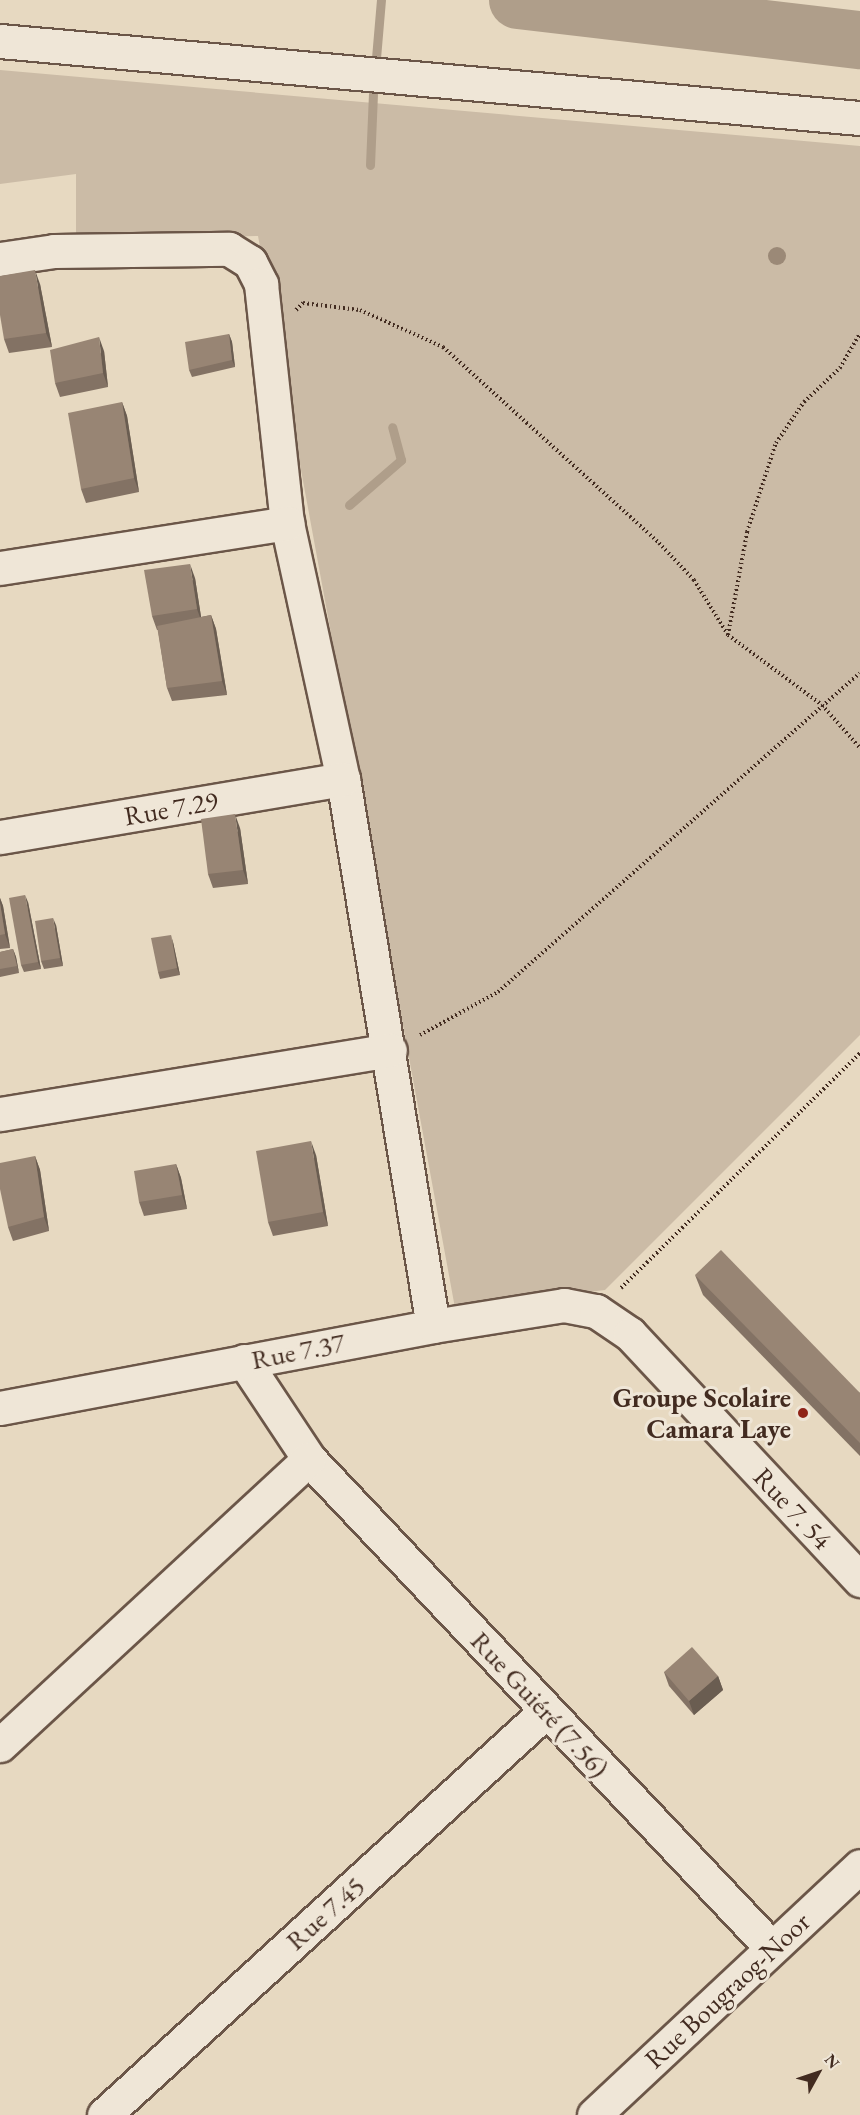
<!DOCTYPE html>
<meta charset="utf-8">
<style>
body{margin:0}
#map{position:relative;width:860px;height:2115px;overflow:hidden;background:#e7d9c1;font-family:"EB Garamond",serif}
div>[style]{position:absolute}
.green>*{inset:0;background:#cbbba6}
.stream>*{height:9px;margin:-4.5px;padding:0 4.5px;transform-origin:4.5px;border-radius:4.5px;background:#af9e8a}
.river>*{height:58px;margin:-29px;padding:0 29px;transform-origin:29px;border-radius:29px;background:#af9e8a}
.path>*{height:4px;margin-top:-2px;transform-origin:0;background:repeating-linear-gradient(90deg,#422b20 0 1.5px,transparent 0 4.5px)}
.roads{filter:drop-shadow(2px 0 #6b5648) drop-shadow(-2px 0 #6b5648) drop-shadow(0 2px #6b5648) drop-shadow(0 -2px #6b5648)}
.street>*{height:33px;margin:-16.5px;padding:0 16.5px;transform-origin:16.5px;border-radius:16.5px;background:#efe6d7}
.trees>*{width:18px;height:18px;margin:-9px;border-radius:50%;background:#9b8977}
.wall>*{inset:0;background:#837264}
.shaded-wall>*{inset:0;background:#6a5d51}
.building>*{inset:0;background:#988574}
.dots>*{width:16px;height:16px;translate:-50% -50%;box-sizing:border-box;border:3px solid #efe6d7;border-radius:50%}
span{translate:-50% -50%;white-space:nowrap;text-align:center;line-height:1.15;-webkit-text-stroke:6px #efe6d7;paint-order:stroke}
.street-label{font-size:27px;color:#422b20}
.poi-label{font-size:27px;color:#422b20;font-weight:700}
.right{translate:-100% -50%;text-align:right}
.north{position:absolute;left:788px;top:2043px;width:60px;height:60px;-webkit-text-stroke:4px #efe6d7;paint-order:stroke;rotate:50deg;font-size:16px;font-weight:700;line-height:24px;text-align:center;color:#422b20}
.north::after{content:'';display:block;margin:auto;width:21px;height:27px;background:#422b20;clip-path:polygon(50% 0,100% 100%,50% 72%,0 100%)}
</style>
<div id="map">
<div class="green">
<div style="clip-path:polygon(0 70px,860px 146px,860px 1035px,605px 1290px,455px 1308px,258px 236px,76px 241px,76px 174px,0 184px)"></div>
</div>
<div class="stream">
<div style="left:376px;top:58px;width:58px;rotate:-85.1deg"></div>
<div style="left:370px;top:165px;width:71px;rotate:-87.6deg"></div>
<div style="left:349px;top:505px;width:69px;rotate:-40.9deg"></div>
<div style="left:401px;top:460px;width:34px;rotate:-105deg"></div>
</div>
<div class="river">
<div style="left:518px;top:0;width:344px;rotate:6.7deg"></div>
</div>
<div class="path">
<div style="left:296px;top:310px;width:10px;rotate:-45deg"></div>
<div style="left:303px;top:303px;width:57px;rotate:7deg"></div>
<div style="left:360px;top:310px;width:91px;rotate:24deg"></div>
<div style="left:443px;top:347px;width:292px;rotate:42.2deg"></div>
<div style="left:659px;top:543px;width:51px;rotate:46.6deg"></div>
<div style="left:694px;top:580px;width:65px;rotate:58.3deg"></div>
<div style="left:728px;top:635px;width:117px;rotate:36.7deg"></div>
<div style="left:822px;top:705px;width:57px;rotate:48.5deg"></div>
<div style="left:728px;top:635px;width:105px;rotate:-79.5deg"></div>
<div style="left:747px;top:532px;width:94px;rotate:-72deg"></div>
<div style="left:776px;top:443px;width:50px;rotate:-55.7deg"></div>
<div style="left:804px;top:402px;width:50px;rotate:-43.4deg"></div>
<div style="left:840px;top:368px;width:39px;rotate:-60deg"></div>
<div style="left:420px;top:1035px;width:89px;rotate:-28.9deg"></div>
<div style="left:498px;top:992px;width:482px;rotate:-41.4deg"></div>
<div style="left:621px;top:1288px;width:335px;rotate:-44.5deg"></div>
</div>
<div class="roads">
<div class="street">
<div style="left:0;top:41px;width:863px;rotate:5.12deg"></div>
<div style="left:0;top:259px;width:55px;rotate:-8.4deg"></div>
<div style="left:54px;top:251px;width:175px;rotate:-0.7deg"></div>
<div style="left:229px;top:249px;width:25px;rotate:32deg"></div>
<div style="left:250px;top:262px;width:25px;rotate:63deg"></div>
<div style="left:261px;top:284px;width:240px;rotate:83.8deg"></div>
<div style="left:287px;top:523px;width:262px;rotate:77.7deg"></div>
<div style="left:343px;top:779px;width:554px;rotate:80.66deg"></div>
<div style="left:0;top:568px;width:291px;rotate:-8.9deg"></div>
<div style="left:0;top:837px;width:348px;rotate:-9.6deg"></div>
<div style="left:0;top:1114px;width:395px;rotate:-9.3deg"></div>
<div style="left:244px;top:1361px;width:118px;rotate:56.4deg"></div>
<div style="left:309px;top:1459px;width:672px;rotate:46.57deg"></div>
<div style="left:0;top:1408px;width:441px;rotate:-10.7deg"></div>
<div style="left:433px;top:1326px;width:133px;rotate:-9.1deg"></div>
<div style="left:564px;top:1305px;width:33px;rotate:11deg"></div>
<div style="left:596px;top:1311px;width:41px;rotate:34.1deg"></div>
<div style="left:630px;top:1334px;width:337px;rotate:46.9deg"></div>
<div style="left:0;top:1745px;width:421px;rotate:-42.8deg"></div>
<div style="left:104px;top:2115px;width:599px;rotate:-42.43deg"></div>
<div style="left:594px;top:2115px;width:364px;rotate:-43.1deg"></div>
</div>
</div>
<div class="trees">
<div style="left:777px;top:256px"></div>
</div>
<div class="wall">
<div style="clip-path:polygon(40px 284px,52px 347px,9px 353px,4px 339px)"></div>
<div style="clip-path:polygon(229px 334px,232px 342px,235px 367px,192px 377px,189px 370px)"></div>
<div style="clip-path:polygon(104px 351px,108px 387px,60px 397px,55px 383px)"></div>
<div style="clip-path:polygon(122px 402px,127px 416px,139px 492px,86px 503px,81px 489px)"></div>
<div style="clip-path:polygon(195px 578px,201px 617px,211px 615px,216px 629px,227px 695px,172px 701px,167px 688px,158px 630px,157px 630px,152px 616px)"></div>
<div style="clip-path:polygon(240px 828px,248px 884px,213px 888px,208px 874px)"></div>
<div style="clip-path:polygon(0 898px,3px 906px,10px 948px,0 949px)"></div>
<div style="clip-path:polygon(28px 902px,41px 969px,24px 972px,21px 965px)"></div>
<div style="clip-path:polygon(56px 925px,63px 966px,44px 969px,41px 961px)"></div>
<div style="clip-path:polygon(173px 942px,180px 975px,160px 979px,158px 972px)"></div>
<div style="clip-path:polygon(13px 949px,16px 957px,19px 973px,0 977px,0 952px)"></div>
<div style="clip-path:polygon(316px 1155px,328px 1226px,273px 1236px,268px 1222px)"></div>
<div style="clip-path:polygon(35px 1156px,40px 1170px,49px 1231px,13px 1241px,8px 1227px)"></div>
<div style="clip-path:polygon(176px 1164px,181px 1178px,187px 1209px,144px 1216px,139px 1202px)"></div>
<div style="clip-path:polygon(695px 1275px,860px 1393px,860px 1456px,703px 1295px)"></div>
<div style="clip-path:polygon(664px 1672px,718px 1676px,723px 1690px,694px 1715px,669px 1686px)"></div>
</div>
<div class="shaded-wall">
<div style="clip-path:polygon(35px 270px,40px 284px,52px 347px,46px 333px)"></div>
<div style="clip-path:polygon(229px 334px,232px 342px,235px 367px,232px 360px)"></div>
<div style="clip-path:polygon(99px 337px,104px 351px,108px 387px,103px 373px)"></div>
<div style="clip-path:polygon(122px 402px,127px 416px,139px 492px,134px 478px)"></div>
<div style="clip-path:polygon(190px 564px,195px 578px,202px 623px,197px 609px)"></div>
<div style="clip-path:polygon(211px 615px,216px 629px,227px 695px,222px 681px)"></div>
<div style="clip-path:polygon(235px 814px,240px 828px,248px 884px,243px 870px)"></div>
<div style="clip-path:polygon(25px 895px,28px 902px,41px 969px,38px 962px)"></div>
<div style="clip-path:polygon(0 898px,3px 906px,10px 948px,5px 934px,0 903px)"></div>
<div style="clip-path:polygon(53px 918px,56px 925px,63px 966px,60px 958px)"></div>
<div style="clip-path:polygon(171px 935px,173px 942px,180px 975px,177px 968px)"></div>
<div style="clip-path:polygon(13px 949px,16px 957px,19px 973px,17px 966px)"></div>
<div style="clip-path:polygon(311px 1141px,316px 1155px,328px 1226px,323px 1212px)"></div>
<div style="clip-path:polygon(35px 1156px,40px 1170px,49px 1231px,44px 1217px)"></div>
<div style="clip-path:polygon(176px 1164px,181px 1178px,187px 1209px,182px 1195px)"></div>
<div style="clip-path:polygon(718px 1676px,723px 1690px,694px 1715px,689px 1701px)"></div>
</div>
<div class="building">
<div style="clip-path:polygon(35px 270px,46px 333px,4px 339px,0 315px,0 276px)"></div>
<div style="clip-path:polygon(229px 334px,232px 360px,189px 370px,185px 342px)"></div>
<div style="clip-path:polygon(99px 337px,103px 373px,55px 383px,50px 350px)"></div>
<div style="clip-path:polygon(122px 402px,134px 478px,81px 489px,68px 413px)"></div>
<div style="clip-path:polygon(190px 564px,197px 609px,152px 616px,144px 570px)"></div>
<div style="clip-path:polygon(211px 615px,222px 681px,167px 688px,157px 626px)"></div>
<div style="clip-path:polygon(235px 814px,243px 870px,208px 874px,201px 819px)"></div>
<div style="clip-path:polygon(25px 895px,38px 962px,21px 965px,9px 898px)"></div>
<div style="clip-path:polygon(0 903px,5px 934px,0 935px)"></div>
<div style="clip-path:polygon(53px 918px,60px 958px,41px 961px,35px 921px)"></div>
<div style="clip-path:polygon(171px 935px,177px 968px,158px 972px,151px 938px)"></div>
<div style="clip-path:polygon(13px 949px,17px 966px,0 969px,0 952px)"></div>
<div style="clip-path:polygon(311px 1141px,323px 1212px,268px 1222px,256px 1151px)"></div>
<div style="clip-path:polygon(35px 1156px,44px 1217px,8px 1227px,0 1189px,0 1163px)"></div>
<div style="clip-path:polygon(176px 1164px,182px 1195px,139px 1202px,134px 1171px)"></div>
<div style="clip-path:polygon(721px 1250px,860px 1393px,860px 1443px,695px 1275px)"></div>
<div style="clip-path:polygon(692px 1647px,718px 1676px,689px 1701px,664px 1672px)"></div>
</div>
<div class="dots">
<div style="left:803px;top:1413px;background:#8f2418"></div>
</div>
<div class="street-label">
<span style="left:171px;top:808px;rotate:-10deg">Rue 7.29</span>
<span style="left:298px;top:1351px;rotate:-11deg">Rue 7.37</span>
<span style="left:793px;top:1508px;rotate:47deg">Rue 7. 54</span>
<span style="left:540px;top:1704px;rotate:47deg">Rue Guiéré (7.56)</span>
<span style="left:325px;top:1913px;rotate:-42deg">Rue 7.45</span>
<span style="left:727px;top:1990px;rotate:-43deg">Rue Bougraog-Noor</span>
</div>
<div class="poi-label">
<span class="right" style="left:791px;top:1413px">Groupe Scolaire<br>Camara Laye</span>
</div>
<div class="north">N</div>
</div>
